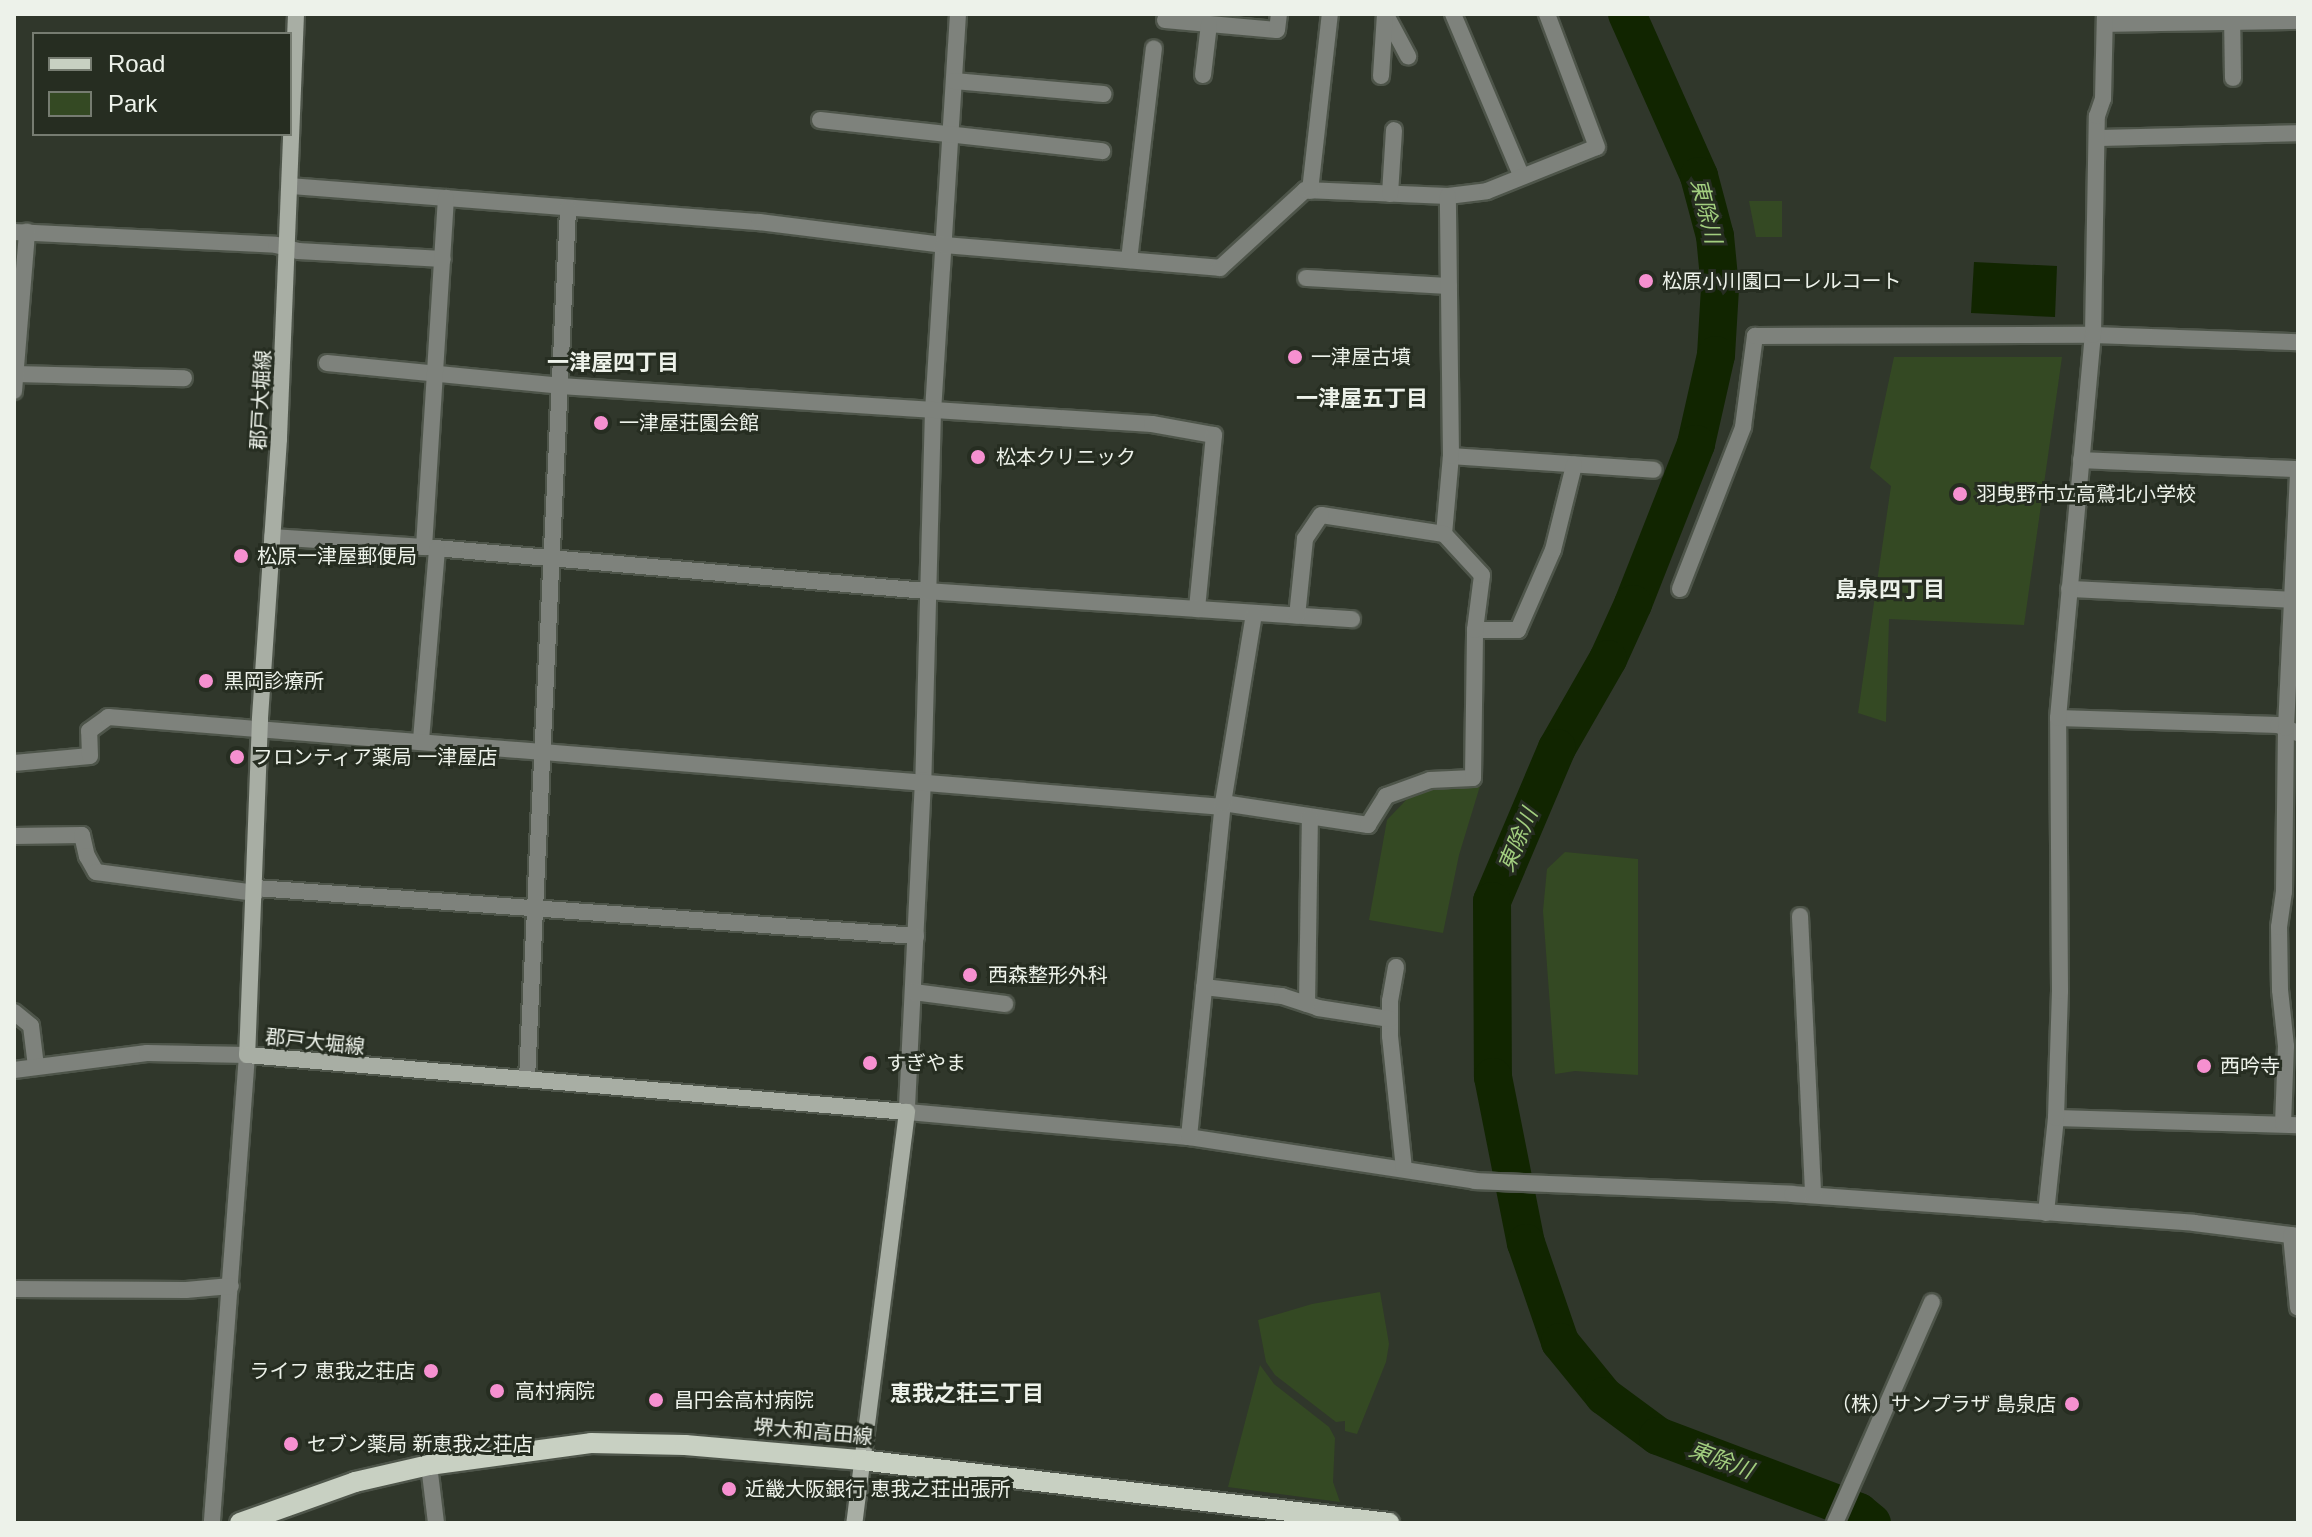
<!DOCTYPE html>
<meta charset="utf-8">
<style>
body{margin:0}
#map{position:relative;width:2312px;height:1537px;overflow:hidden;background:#30372b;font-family:Arial,"Noto Sans JP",sans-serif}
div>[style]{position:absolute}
.green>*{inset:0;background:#344923}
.water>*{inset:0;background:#112500}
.river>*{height:38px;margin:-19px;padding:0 19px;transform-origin:19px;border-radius:19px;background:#112500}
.roads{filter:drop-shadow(2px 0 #4e554a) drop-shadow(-2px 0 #4e554a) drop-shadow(0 2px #4e554a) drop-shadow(0 -2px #4e554a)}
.minor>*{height:16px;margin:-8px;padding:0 8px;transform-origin:8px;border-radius:8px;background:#7e827c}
.secondary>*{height:16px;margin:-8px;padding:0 8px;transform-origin:8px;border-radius:8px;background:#a8aea4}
.primary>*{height:20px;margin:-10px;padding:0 10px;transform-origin:10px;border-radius:10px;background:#c8d0c2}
.dots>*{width:22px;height:22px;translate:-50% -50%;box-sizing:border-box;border:4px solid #262d21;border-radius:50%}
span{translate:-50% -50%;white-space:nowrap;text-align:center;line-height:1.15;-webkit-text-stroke:6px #262d21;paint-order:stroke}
.poi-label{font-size:20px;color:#edf2ea}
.left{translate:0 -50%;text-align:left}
.right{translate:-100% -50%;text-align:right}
.street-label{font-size:20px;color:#edf2ea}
.water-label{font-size:22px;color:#a2ce7f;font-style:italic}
.neighbourhood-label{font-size:22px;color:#edf2ea;font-weight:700}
.frame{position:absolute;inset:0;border:16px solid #edf2ea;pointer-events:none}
.legend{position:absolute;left:32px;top:32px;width:260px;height:104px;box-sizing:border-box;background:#262d21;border:2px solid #767c71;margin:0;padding:10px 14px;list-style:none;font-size:24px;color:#edf2ea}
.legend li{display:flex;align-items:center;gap:16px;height:40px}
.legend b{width:40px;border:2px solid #767c71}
</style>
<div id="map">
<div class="green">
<div style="clip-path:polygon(1749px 201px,1782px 201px,1782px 237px,1756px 237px)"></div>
<div style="clip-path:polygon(1894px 357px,2062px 357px,2024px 625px,1889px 619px,1886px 722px,1858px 713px,1891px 486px,1870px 468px)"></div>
<div style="clip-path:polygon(1480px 786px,1459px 855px,1443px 933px,1369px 920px,1387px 820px,1408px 798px,1435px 787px)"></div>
<div style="clip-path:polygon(1565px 852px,1638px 859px,1638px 1075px,1575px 1071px,1555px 1074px,1543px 911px,1547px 869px)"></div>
<div style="clip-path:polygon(1380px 1292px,1389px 1344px,1386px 1362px,1357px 1434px,1345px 1431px,1345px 1421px,1336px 1422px,1275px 1375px,1266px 1362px,1258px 1320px,1312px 1304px)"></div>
<div style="clip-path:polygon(1260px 1365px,1274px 1384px,1329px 1427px,1335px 1438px,1333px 1482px,1340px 1502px,1228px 1487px)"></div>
</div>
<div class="water">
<div style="clip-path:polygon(1974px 262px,2057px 266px,2055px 317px,1971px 313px)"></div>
</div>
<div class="river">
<div style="left:1627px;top:14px;width:177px;rotate:66deg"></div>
<div style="left:1699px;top:176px;width:62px;rotate:75.1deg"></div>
<div style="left:1715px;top:236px;width:52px;rotate:84.5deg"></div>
<div style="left:1720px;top:288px;width:67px;rotate:93.4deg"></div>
<div style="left:1716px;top:355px;width:91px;rotate:102.7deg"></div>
<div style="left:1696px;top:444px;width:172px;rotate:111.5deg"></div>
<div style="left:1633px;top:604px;width:60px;rotate:114.4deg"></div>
<div style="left:1608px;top:659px;width:103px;rotate:119.8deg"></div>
<div style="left:1557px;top:748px;width:166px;rotate:113deg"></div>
<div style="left:1492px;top:901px;width:176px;rotate:89.7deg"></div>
<div style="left:1493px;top:1077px;width:169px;rotate:78.8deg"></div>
<div style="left:1526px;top:1243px;width:105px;rotate:71deg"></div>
<div style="left:1560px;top:1342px;width:70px;rotate:50.8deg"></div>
<div style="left:1604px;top:1396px;width:67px;rotate:36.5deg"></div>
<div style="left:1658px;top:1436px;width:215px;rotate:20.7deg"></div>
<div style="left:1859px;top:1512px;width:17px;rotate:40deg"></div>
</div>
<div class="roads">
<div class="minor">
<div style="left:958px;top:14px;width:397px;rotate:93.6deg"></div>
<div style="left:933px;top:410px;width:370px;rotate:91.5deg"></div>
<div style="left:923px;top:780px;width:332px;rotate:92.8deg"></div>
<div style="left:907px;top:1112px;width:283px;rotate:5.1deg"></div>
<div style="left:1189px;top:1137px;width:289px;rotate:8.7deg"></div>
<div style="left:1475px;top:1181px;width:317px;rotate:2.3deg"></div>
<div style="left:1792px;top:1194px;width:403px;rotate:4.1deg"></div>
<div style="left:2194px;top:1223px;width:105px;rotate:7.1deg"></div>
<div style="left:1453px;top:14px;width:175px;rotate:67.1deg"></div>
<div style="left:2232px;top:14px;width:64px;rotate:89.1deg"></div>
<div style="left:1386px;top:15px;width:47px;rotate:61.8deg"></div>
<div style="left:1165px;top:20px;width:112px;rotate:5.1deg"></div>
<div style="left:1277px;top:30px;width:16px;rotate:-83deg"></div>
<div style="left:2105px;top:24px;width:193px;rotate:-0.9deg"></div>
<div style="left:1203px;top:75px;width:51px;rotate:-83.3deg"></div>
<div style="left:1381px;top:76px;width:62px;rotate:-86.3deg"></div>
<div style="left:954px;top:81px;width:150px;rotate:5deg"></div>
<div style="left:820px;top:120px;width:284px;rotate:6.3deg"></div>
<div style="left:2097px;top:138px;width:201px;rotate:-1.4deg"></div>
<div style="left:290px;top:186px;width:470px;rotate:4.4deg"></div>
<div style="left:759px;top:222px;width:185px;rotate:7.1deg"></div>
<div style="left:943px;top:245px;width:278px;rotate:4.7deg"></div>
<div style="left:1220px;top:268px;width:115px;rotate:-42.5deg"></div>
<div style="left:1305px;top:190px;width:143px;rotate:2.4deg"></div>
<div style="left:1448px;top:196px;width:39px;rotate:-7deg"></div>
<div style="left:1487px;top:191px;width:118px;rotate:-21.8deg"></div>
<div style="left:1597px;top:147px;width:142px;rotate:-110.6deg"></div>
<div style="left:1310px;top:191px;width:178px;rotate:-83.6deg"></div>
<div style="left:1390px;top:194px;width:64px;rotate:-86.4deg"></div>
<div style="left:14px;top:232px;width:262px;rotate:2.8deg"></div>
<div style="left:276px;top:245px;width:23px;rotate:15deg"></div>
<div style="left:298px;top:251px;width:145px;rotate:3.2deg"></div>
<div style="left:1129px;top:260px;width:213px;rotate:-83.3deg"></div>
<div style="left:1306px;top:278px;width:143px;rotate:3.2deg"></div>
<div style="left:327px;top:363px;width:234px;rotate:5.6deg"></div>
<div style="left:560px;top:386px;width:593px;rotate:3.67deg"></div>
<div style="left:1152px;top:424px;width:63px;rotate:10.1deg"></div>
<div style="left:1214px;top:435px;width:175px;rotate:95.6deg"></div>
<div style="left:15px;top:374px;width:169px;rotate:1.4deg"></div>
<div style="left:14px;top:391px;width:160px;rotate:-85.3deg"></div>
<div style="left:1451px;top:456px;width:203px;rotate:3.9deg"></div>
<div style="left:2081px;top:460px;width:217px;rotate:2.4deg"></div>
<div style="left:1444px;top:534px;width:78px;rotate:-84.9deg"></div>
<div style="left:1451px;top:456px;width:260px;rotate:-90.7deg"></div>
<div style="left:272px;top:537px;width:152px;rotate:3.8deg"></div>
<div style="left:424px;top:547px;width:504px;rotate:5.01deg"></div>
<div style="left:926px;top:591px;width:427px;rotate:3.8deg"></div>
<div style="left:424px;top:547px;width:350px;rotate:-86.4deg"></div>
<div style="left:1680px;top:589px;width:174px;rotate:-68.7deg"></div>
<div style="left:1743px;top:427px;width:92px;rotate:-82.5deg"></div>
<div style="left:1755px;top:336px;width:338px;rotate:-0.2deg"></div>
<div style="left:2093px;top:335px;width:205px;rotate:2deg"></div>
<div style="left:2069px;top:589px;width:229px;rotate:2.8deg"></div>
<div style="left:1475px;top:630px;width:43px"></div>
<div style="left:1518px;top:630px;width:87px;rotate:-66.4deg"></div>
<div style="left:1553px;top:550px;width:88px;rotate:-76.1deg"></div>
<div style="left:2058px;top:718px;width:220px;rotate:1.8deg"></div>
<div style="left:2278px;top:725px;width:22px;rotate:22deg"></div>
<div style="left:421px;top:740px;width:192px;rotate:-85.2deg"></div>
<div style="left:14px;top:763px;width:76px;rotate:-5.3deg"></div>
<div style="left:90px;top:756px;width:25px;rotate:-92deg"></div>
<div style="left:89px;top:731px;width:24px;rotate:-36deg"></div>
<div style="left:108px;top:717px;width:1119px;rotate:4.61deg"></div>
<div style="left:1223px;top:803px;width:147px;rotate:8.6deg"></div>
<div style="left:1368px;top:825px;width:34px;rotate:-58deg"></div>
<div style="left:1386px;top:796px;width:47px;rotate:-20deg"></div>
<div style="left:1430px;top:780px;width:43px;rotate:-2.7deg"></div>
<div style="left:1473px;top:778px;width:148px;rotate:-89.2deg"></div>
<div style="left:1475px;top:630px;width:55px;rotate:-82.7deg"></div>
<div style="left:1482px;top:575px;width:56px;rotate:-132.8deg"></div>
<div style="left:1444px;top:534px;width:124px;rotate:-171.2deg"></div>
<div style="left:1321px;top:515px;width:29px;rotate:124deg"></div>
<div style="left:1305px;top:539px;width:77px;rotate:95.9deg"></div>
<div style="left:14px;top:836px;width:68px;rotate:-0.8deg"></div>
<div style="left:82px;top:835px;width:22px;rotate:77deg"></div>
<div style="left:87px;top:856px;width:18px;rotate:61deg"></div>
<div style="left:96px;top:872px;width:161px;rotate:7.5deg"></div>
<div style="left:256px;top:888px;width:662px;rotate:4.16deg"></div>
<div style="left:1800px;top:916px;width:279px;rotate:87.3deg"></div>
<div style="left:1396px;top:967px;width:35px;rotate:100deg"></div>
<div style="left:1390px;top:1001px;width:35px;rotate:90deg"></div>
<div style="left:1390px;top:1036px;width:134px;rotate:84deg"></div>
<div style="left:1204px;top:987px;width:79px;rotate:6.6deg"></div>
<div style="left:1282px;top:996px;width:38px;rotate:18deg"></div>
<div style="left:1318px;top:1008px;width:73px;rotate:8.7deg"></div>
<div style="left:914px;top:992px;width:92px;rotate:7.5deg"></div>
<div style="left:1307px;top:1004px;width:187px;rotate:-89.1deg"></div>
<div style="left:14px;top:1012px;width:22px;rotate:39deg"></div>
<div style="left:31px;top:1026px;width:40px;rotate:82.9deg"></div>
<div style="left:14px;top:1070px;width:134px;rotate:-7.3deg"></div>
<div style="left:147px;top:1053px;width:100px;rotate:1.1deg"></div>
<div style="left:247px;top:1055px;width:469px;rotate:94.3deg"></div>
<div style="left:527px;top:1079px;width:872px;rotate:-87.3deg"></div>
<div style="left:2056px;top:1118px;width:242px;rotate:1.7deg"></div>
<div style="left:2283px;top:1124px;width:78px;rotate:-87.8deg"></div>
<div style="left:2286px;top:1046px;width:56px;rotate:-96.1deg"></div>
<div style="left:2280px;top:990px;width:63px;rotate:-90.9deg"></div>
<div style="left:2279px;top:927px;width:35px;rotate:-82deg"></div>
<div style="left:2284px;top:892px;width:164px;rotate:-89.3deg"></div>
<div style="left:2286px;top:728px;width:257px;rotate:-87.3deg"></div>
<div style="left:1189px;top:1137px;width:336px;rotate:-84.2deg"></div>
<div style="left:1223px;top:803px;width:192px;rotate:-80.7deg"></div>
<div style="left:2046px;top:1213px;width:96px;rotate:-84deg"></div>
<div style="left:2056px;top:1118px;width:127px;rotate:-88.2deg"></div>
<div style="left:2060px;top:991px;width:273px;rotate:-90.4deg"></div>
<div style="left:2058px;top:718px;width:385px;rotate:-84.8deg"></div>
<div style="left:2093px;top:335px;width:219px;rotate:-89deg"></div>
<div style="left:2097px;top:116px;width:18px;rotate:-71deg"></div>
<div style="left:2103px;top:99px;width:85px;rotate:-88.7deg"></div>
<div style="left:2291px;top:1235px;width:73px;rotate:84.5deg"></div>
<div style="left:14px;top:1289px;width:172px;rotate:0.3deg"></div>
<div style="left:186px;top:1290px;width:45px;rotate:-5.1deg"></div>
<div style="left:429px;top:1465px;width:58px;rotate:83.1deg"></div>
<div style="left:1835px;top:1523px;width:241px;rotate:-66.3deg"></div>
</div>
<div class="secondary">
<div style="left:296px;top:14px;width:425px;rotate:92.3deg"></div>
<div style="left:279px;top:439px;width:282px;rotate:93.9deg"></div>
<div style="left:260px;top:720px;width:335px;rotate:92.2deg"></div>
<div style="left:247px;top:1055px;width:662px;rotate:4.94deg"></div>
<div style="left:907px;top:1112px;width:414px;rotate:97.3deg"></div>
</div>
<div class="primary">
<div style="left:240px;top:1523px;width:122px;rotate:-19.6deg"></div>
<div style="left:355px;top:1482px;width:76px;rotate:-12.9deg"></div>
<div style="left:429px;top:1465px;width:163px;rotate:-7.7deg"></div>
<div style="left:591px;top:1443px;width:94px;rotate:1.2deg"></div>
<div style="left:685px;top:1445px;width:177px;rotate:4.9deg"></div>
<div style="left:861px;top:1460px;width:532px;rotate:6.8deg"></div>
</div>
</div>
<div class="dots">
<div style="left:1646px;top:281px;background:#f690d0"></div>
<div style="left:1295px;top:357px;background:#f690d0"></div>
<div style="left:601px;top:423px;background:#f690d0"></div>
<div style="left:978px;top:457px;background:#f690d0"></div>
<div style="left:1960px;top:494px;background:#f690d0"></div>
<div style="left:241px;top:556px;background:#f690d0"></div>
<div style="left:206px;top:681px;background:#f690d0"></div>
<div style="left:237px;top:757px;background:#f690d0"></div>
<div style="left:970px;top:975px;background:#f690d0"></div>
<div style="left:870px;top:1063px;background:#f690d0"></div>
<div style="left:2204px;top:1066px;background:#f690d0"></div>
<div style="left:431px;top:1371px;background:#f690d0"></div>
<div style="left:497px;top:1391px;background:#f690d0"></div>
<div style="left:656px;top:1400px;background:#f690d0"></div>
<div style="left:2072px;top:1404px;background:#f690d0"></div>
<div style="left:291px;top:1444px;background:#f690d0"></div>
<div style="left:729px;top:1489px;background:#f690d0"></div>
</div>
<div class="poi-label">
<span class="left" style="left:1662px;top:281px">松原小川園ローレルコート</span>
<span class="left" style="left:1311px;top:357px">一津屋古墳</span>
<span class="left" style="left:619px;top:423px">一津屋荘園会館</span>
<span class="left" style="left:996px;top:457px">松本クリニック</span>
<span class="left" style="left:1976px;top:494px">羽曳野市立高鷲北小学校</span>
<span class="left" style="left:257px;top:556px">松原一津屋郵便局</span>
<span class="left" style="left:224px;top:681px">黒岡診療所</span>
<span class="left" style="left:253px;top:757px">フロンティア薬局 一津屋店</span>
<span class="left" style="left:988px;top:975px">西森整形外科</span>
<span class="left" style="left:886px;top:1063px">すぎやま</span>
<span class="left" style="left:2220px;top:1066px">西吟寺</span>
<span class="right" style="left:415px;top:1371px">ライフ 恵我之荘店</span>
<span class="left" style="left:515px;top:1391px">高村病院</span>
<span class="left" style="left:674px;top:1400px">昌円会高村病院</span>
<span class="right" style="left:2056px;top:1404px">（株）サンプラザ 島泉店</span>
<span class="left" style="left:307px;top:1444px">セブン薬局 新恵我之荘店</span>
<span class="left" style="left:745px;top:1489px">近畿大阪銀行 恵我之荘出張所</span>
</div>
<div class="street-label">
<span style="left:261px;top:400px;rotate:-87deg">郡戸大堀線</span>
<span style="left:315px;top:1042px;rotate:6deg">郡戸大堀線</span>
<span style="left:813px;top:1432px;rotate:5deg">堺大和高田線</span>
</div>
<div class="water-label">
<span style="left:1706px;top:211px;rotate:76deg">東除川</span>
<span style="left:1518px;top:840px;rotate:-67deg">東除川</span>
<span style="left:1721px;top:1460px;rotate:21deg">東除川</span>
</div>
<div class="neighbourhood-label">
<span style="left:613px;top:363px">一津屋四丁目</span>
<span style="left:1362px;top:399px">一津屋五丁目</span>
<span style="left:1890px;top:590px">島泉四丁目</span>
<span style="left:967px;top:1394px">恵我之荘三丁目</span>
</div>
<div class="frame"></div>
<ul class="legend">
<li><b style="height:10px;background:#c8d0c2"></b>Road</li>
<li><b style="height:22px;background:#344923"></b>Park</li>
</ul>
</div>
